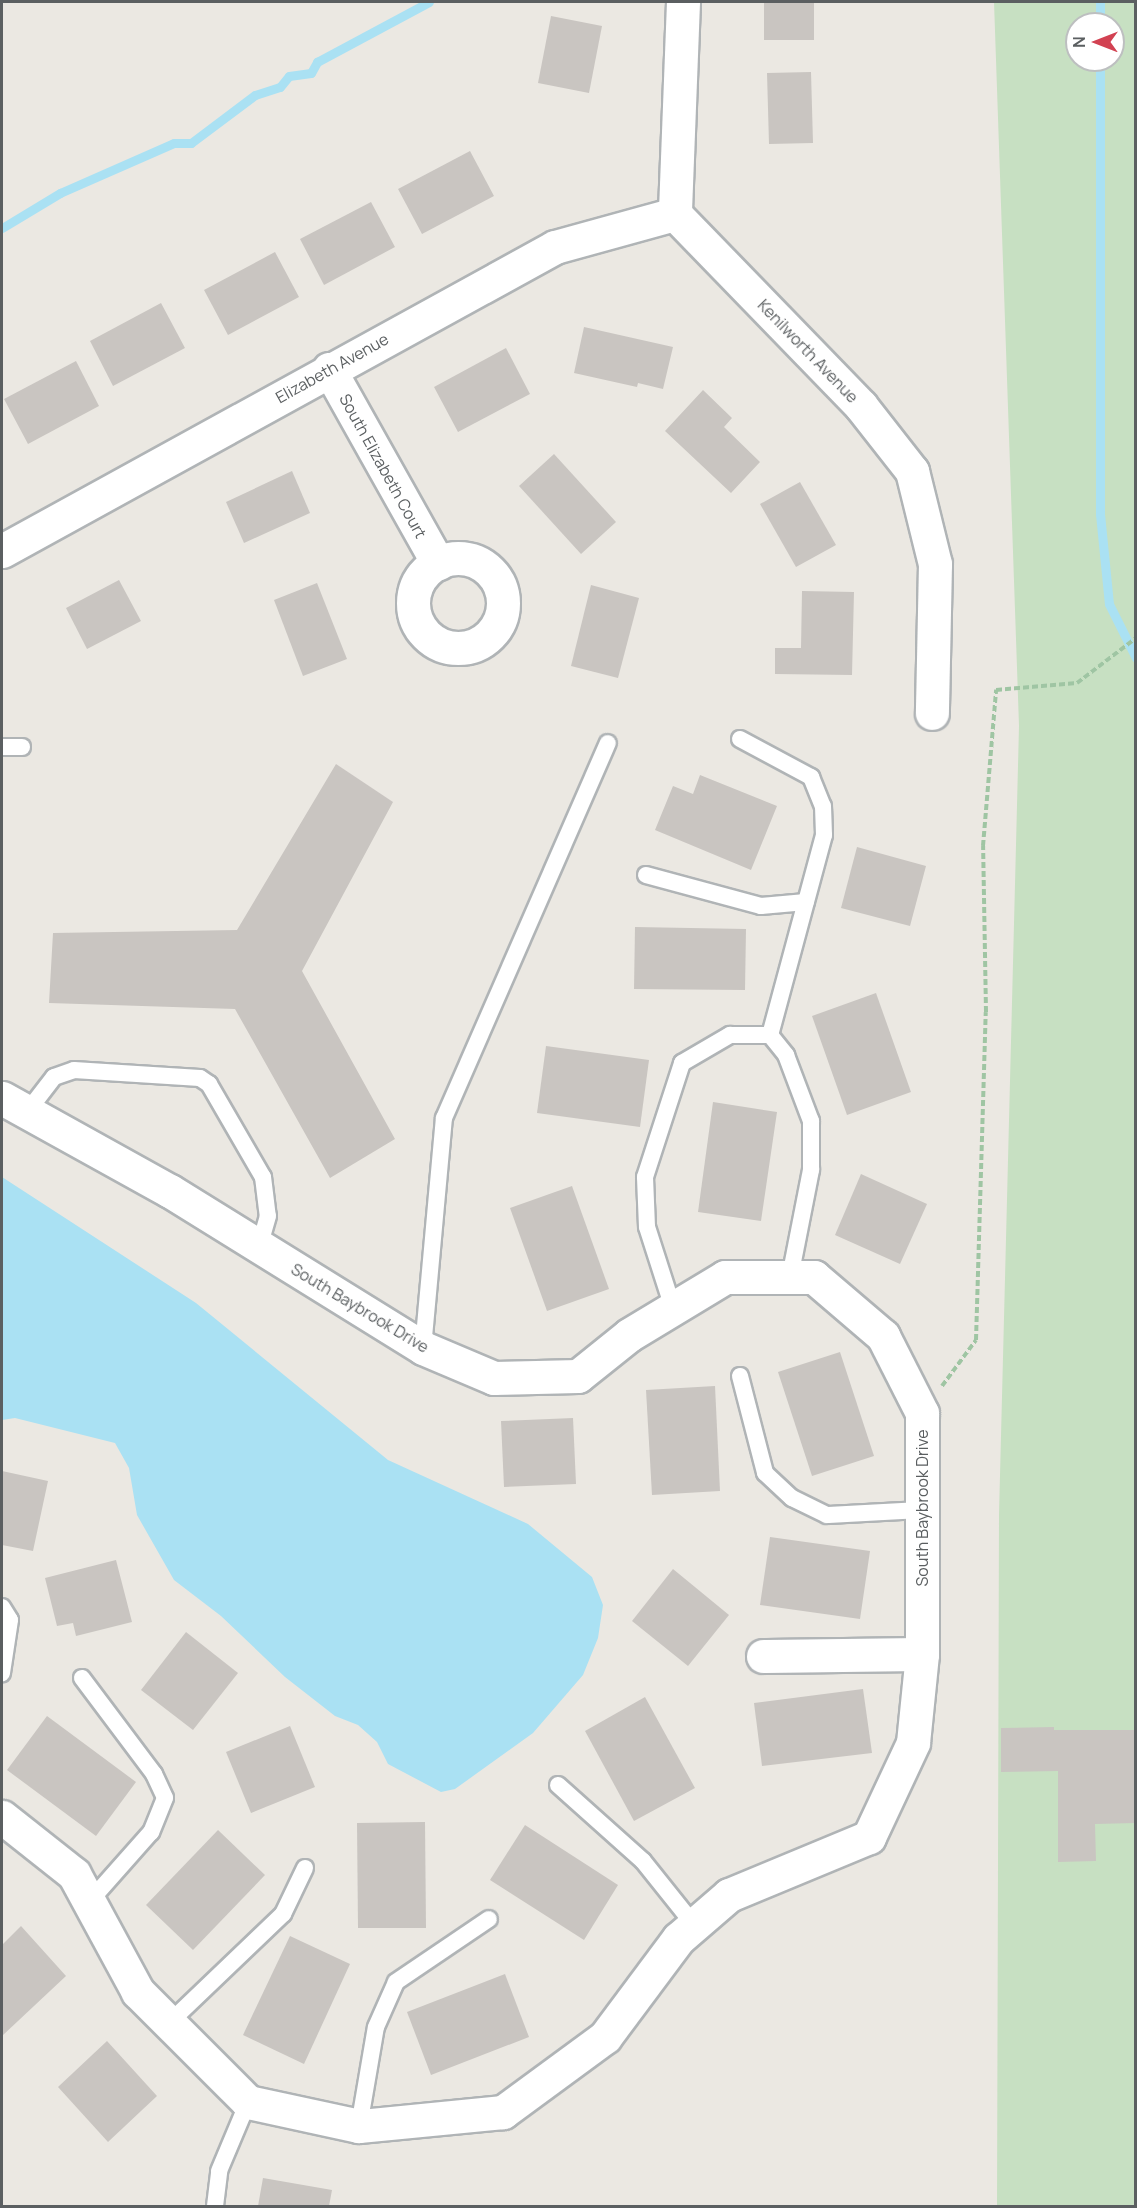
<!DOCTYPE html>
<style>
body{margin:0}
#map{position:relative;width:1137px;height:2208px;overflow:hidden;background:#ebe8e2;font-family:Manrope,sans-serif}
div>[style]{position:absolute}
.green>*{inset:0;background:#c7e0c2}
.water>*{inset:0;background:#aae1f3}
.stream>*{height:9px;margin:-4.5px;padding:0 4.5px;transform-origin:4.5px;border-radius:4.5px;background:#aae1f3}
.building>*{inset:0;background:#c9c5c1}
.path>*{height:4px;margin-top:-2px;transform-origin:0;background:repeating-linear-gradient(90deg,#9fc5a3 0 6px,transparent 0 9px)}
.roads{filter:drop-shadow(2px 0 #b0b4b6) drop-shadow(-2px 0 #b0b4b6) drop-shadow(0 2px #b0b4b6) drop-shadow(0 -2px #b0b4b6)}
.lane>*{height:16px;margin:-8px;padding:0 8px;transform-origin:8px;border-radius:8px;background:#fff}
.street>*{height:33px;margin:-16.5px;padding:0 16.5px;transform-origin:16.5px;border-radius:16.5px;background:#fff}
.street>.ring{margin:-16.5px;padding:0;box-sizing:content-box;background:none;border:33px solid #fff;border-radius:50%}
span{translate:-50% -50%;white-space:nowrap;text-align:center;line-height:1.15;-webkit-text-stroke:4.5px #fff;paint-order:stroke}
.street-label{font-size:16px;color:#5b5f61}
.frame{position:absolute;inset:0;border:3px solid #5b5f61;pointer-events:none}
.north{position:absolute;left:1065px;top:12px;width:60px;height:60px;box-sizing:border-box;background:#fff;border:2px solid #bdbfc0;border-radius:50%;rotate:270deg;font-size:16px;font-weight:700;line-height:24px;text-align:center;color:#5b5f61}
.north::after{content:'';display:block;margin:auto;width:21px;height:27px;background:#d24252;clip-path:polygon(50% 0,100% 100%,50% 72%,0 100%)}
</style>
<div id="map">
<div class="green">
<div style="clip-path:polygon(evenodd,994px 2px,1135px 2px,1135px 2206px,997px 2206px,999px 1515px,1019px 726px,994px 2px,1077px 24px,1113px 24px,1113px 60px,1077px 60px,1077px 24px)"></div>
</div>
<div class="water">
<div style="clip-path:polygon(2px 1177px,196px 1303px,388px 1460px,528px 1524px,592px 1577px,603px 1605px,598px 1638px,583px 1675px,533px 1733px,455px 1789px,441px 1792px,388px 1764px,377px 1742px,358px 1725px,335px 1716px,285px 1677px,221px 1616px,174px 1580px,137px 1515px,129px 1468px,115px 1443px,15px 1418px,2px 1420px)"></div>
</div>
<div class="stream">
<div style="left:1100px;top:2px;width:22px;rotate:90deg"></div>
<div style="left:1100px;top:60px;width:454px;rotate:90deg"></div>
<div style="left:1100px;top:514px;width:90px;rotate:84.3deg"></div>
<div style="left:1109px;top:604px;width:60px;rotate:63.4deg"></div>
<div style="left:2px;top:228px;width:68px;rotate:-31.1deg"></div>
<div style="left:60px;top:193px;width:124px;rotate:-23.7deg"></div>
<div style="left:174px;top:143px;width:17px"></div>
<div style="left:191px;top:143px;width:80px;rotate:-36.9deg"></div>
<div style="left:255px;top:95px;width:26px;rotate:-18deg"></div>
<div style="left:280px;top:87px;width:14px;rotate:-51deg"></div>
<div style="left:289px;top:76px;width:22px;rotate:-8deg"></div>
<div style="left:311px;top:73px;width:13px;rotate:-61deg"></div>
<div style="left:317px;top:62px;width:127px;rotate:-28.2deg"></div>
</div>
<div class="building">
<div style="clip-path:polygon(764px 2px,814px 2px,814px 40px,764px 40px)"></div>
<div style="clip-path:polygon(551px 16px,602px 26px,589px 93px,538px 83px)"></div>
<div style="clip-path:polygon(811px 72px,813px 143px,769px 144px,767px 73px)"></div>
<div style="clip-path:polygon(470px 151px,494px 196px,422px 234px,398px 189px)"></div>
<div style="clip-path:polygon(371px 202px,395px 247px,324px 285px,300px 239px)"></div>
<div style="clip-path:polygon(275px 252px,299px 297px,228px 335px,204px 290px)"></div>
<div style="clip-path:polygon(161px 303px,185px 348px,113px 386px,90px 341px)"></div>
<div style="clip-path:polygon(584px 327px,673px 347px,663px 389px,638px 383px,637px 387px,574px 373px)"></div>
<div style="clip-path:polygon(506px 348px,530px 394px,458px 432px,434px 387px)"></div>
<div style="clip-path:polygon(76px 361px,99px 406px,28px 444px,4px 399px)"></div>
<div style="clip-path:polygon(703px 390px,732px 418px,724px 427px,760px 462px,731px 493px,665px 431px)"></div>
<div style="clip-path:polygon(554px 454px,616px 522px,581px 554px,519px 486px)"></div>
<div style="clip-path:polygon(292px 471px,310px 513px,244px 543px,226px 502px)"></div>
<div style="clip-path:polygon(800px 482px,836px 545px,796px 567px,760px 504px)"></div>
<div style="clip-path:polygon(119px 580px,141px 621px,87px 649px,66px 608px)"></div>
<div style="clip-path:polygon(317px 583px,347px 659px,303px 676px,274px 600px)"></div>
<div style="clip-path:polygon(591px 585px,639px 598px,618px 678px,571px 666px)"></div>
<div style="clip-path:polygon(802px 591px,854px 592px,852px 675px,775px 674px,775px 648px,801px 648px)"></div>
<div style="clip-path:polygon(336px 764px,393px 802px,302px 971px,395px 1139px,330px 1178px,235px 1009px,49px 1003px,53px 933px,237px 930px)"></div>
<div style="clip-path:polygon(700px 775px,777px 806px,751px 870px,655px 830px,673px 786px,693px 794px)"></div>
<div style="clip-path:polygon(857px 847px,926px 866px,910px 926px,841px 908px)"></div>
<div style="clip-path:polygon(635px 927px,746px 929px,745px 990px,634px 989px)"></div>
<div style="clip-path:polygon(876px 993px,911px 1092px,847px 1115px,812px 1016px)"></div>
<div style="clip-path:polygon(546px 1046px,649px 1060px,640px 1127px,537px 1113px)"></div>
<div style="clip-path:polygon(713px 1102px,777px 1112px,761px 1221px,698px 1212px)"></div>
<div style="clip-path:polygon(861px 1174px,927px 1204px,900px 1264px,835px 1235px)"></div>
<div style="clip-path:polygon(572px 1186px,609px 1289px,547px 1311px,510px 1208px)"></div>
<div style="clip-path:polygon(840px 1352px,874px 1456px,812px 1476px,778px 1372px)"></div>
<div style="clip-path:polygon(715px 1386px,720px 1491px,652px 1495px,646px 1390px)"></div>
<div style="clip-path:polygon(573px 1418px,576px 1484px,504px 1487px,501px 1421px)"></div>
<div style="clip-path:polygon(2px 1471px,48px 1481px,33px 1551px,2px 1545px)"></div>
<div style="clip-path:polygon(770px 1537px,870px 1551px,860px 1619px,760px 1605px)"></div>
<div style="clip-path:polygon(116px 1560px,132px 1622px,76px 1636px,73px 1623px,57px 1626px,45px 1578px)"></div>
<div style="clip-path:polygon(673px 1569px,729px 1615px,688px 1666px,632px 1621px)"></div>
<div style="clip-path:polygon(186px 1632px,238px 1673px,193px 1730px,141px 1690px)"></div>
<div style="clip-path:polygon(863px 1689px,872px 1753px,762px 1766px,754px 1703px)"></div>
<div style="clip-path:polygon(645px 1697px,695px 1788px,634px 1821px,585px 1731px)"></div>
<div style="clip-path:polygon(47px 1716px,136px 1782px,96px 1836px,7px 1770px)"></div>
<div style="clip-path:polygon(290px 1726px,315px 1787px,251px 1813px,226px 1752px)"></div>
<div style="clip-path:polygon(1054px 1727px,1054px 1730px,1136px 1730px,1136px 1823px,1095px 1824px,1096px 1861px,1058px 1862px,1058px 1771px,1001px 1772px,1001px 1728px)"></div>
<div style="clip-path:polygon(425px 1822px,426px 1928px,358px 1928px,357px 1823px)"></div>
<div style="clip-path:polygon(525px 1825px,618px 1885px,584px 1940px,490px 1880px)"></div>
<div style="clip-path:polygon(218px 1830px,265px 1875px,193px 1950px,146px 1905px)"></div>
<div style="clip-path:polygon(21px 1926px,66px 1976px,2px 2036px,2px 1945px)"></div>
<div style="clip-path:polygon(290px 1936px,350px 1964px,304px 2064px,243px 2035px)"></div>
<div style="clip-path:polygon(505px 1974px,529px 2037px,431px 2075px,407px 2012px)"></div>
<div style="clip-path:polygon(107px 2041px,157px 2096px,108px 2142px,58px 2087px)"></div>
<div style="clip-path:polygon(263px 2178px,332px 2190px,329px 2206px,258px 2206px)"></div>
</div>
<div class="path">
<div style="left:942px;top:1386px;width:57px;rotate:-53.5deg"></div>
<div style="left:976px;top:1340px;width:328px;rotate:-88.3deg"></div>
<div style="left:986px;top:1012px;width:166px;rotate:-91deg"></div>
<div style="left:983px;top:846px;width:157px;rotate:-85.2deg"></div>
<div style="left:996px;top:690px;width:81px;rotate:-4.9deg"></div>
<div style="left:1077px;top:683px;width:74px;rotate:-37.3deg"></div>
</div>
<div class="roads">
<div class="lane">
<div style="left:740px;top:739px;width:81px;rotate:28.2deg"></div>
<div style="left:811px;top:777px;width:31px;rotate:68deg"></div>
<div style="left:823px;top:806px;width:29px;rotate:88deg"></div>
<div style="left:824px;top:835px;width:207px;rotate:105.1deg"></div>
<div style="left:2px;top:747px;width:20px"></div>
<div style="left:646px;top:875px;width:119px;rotate:15.1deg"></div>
<div style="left:761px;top:906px;width:45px;rotate:-5.1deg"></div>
<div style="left:27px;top:1112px;width:44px;rotate:-52.4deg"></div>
<div style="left:54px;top:1077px;width:21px;rotate:-19deg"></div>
<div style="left:74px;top:1070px;width:126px;rotate:3.6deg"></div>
<div style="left:200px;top:1078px;width:11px;rotate:34deg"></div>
<div style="left:209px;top:1084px;width:108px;rotate:59.9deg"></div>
<div style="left:263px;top:1177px;width:39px;rotate:83deg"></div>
<div style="left:268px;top:1216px;width:32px;rotate:106deg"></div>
<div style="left:673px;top:1308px;width:85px;rotate:-107.8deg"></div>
<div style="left:647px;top:1227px;width:50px;rotate:-92.3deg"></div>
<div style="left:645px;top:1177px;width:120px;rotate:-72deg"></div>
<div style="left:682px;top:1063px;width:56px;rotate:-30.3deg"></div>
<div style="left:730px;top:1035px;width:40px"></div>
<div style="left:770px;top:1035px;width:26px;rotate:51deg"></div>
<div style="left:786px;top:1055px;width:71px;rotate:69.3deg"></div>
<div style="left:811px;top:1121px;width:49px;rotate:90deg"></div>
<div style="left:811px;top:1170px;width:109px;rotate:101.1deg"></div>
<div style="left:423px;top:1348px;width:231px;rotate:-84.8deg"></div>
<div style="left:444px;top:1118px;width:409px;rotate:-66.4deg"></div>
<div style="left:740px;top:1376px;width:100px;rotate:75.5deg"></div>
<div style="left:765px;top:1473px;width:37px;rotate:43deg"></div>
<div style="left:792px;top:1498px;width:39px;rotate:26deg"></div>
<div style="left:827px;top:1515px;width:95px;rotate:-3deg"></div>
<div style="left:2px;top:1607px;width:15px;rotate:58deg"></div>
<div style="left:10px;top:1620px;width:54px;rotate:98.6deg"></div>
<div style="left:82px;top:1678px;width:120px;rotate:53.1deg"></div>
<div style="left:154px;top:1774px;width:26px;rotate:65deg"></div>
<div style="left:165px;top:1798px;width:37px;rotate:112deg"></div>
<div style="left:151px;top:1832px;width:94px;rotate:131.5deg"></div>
<div style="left:558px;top:1785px;width:114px;rotate:41.8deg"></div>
<div style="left:643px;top:1861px;width:82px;rotate:51.4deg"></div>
<div style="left:169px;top:2023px;width:158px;rotate:-43.7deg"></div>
<div style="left:283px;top:1914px;width:51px;rotate:-64.4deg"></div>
<div style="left:359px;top:2126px;width:100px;rotate:-80.3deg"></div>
<div style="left:376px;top:2027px;width:49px;rotate:-66deg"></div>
<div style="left:396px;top:1982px;width:112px;rotate:-34.1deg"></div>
<div style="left:215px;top:2206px;width:35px;rotate:-83deg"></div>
<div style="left:219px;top:2171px;width:75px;rotate:-67.2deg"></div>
</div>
<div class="street">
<div style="left:683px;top:2px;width:212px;rotate:92.2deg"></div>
<div style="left:675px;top:214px;width:267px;rotate:45.9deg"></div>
<div style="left:861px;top:406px;width:83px;rotate:51.9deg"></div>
<div style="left:912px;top:471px;width:96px;rotate:76.1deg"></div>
<div style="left:935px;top:564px;width:149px;rotate:91.2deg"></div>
<div style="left:329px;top:369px;width:223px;rotate:60.7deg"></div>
<div style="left:2px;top:551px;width:631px;rotate:-28.8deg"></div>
<div style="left:555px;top:247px;width:124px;rotate:-15.4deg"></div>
<div class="ring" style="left:413px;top:558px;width:57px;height:57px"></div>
<div style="left:2px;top:1098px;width:192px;rotate:29deg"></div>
<div style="left:170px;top:1191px;width:298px;rotate:31.8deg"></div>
<div style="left:423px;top:1348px;width:77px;rotate:22.9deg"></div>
<div style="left:494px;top:1378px;width:84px;rotate:-1.4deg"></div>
<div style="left:578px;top:1376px;width:65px;rotate:-38.8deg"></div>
<div style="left:629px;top:1335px;width:112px;rotate:-31.1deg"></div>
<div style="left:725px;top:1277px;width:89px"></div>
<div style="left:814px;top:1277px;width:91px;rotate:40.5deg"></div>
<div style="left:883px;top:1336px;width:86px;rotate:63.1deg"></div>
<div style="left:922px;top:1413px;width:241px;rotate:90deg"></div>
<div style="left:922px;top:1654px;width:89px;rotate:95.8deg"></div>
<div style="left:913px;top:1743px;width:104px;rotate:115.1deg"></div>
<div style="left:869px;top:1837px;width:152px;rotate:157.5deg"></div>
<div style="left:729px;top:1895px;width:67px;rotate:139.2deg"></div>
<div style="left:678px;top:1939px;width:122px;rotate:126.7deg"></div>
<div style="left:605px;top:2037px;width:127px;rotate:143.7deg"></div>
<div style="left:503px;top:2112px;width:145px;rotate:174.4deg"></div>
<div style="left:359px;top:2126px;width:114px;rotate:-167.8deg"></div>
<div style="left:248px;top:2102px;width:156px;rotate:-135deg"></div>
<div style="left:138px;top:1992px;width:134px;rotate:-118.5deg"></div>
<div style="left:74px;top:1874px;width:92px;rotate:-141.6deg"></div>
<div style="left:763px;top:1656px;width:159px;rotate:-0.7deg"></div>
</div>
</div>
<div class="street-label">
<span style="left:808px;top:351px;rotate:46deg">Kenilworth Avenue</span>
<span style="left:332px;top:368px;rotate:-29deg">Elizabeth Avenue</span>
<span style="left:383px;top:466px;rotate:61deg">South Elizabeth Court</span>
<span style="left:360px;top:1308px;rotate:31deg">South Baybrook Drive</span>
<span style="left:922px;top:1508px;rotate:-90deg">South Baybrook Drive</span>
</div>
<div class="frame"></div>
<div class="north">N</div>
</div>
